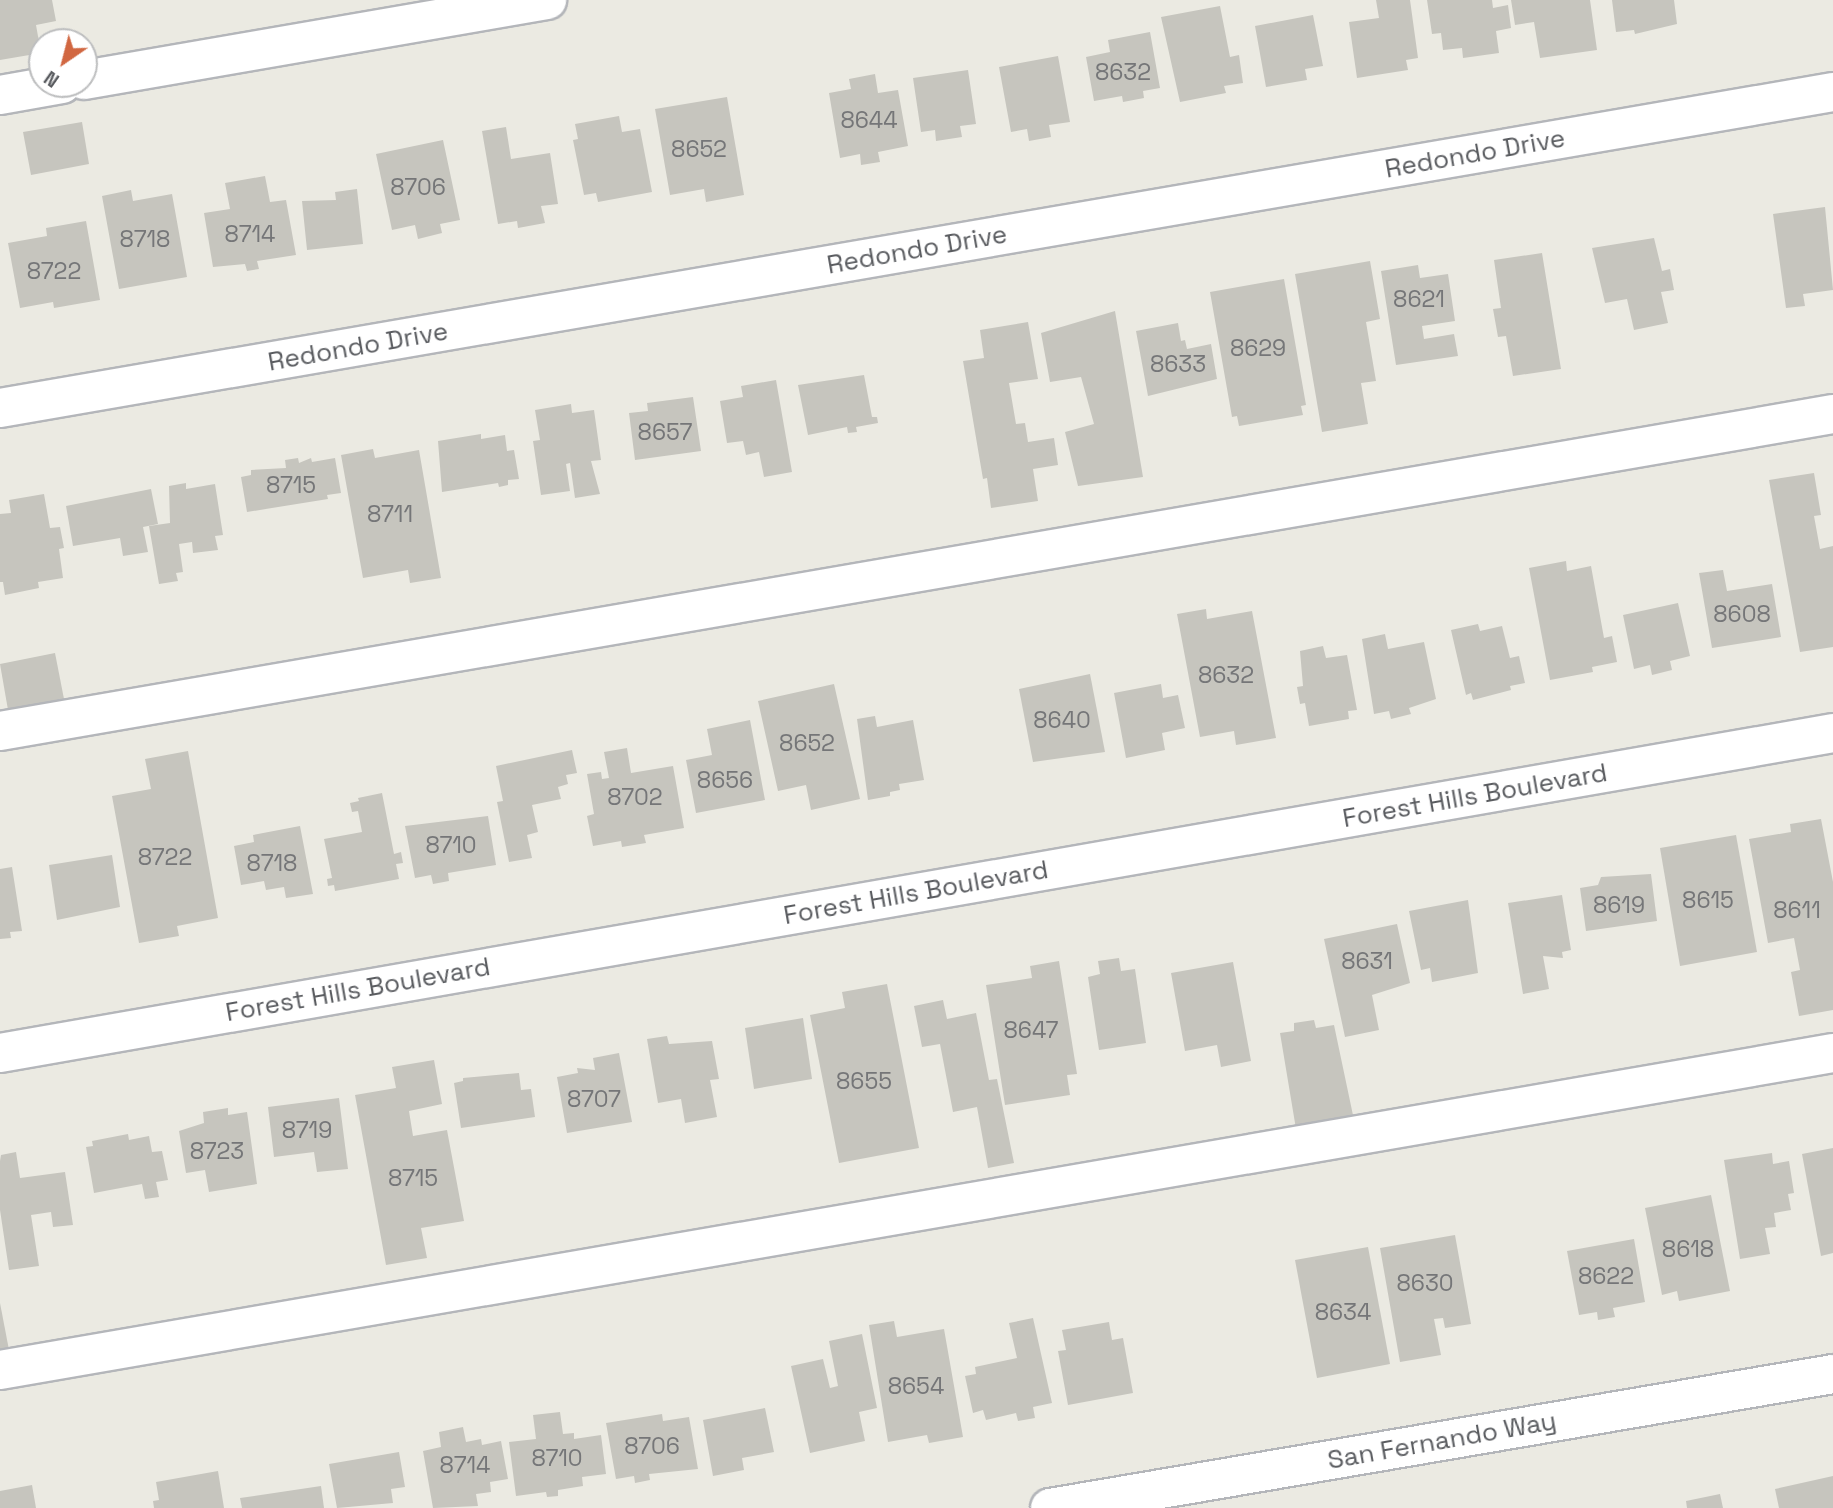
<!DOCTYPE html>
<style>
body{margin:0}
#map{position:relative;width:1833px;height:1508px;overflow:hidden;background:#ebeae2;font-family:"Space Grotesk",sans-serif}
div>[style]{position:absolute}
.building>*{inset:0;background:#c6c5be}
.roads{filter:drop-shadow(2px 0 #b4b6ba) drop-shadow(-2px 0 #b4b6ba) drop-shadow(0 2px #b4b6ba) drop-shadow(0 -2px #b4b6ba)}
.minor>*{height:38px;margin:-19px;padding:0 19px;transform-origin:19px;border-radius:19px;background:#fff}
span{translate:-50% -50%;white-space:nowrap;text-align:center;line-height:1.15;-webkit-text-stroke:6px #fff;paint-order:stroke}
.number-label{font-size:23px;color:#757678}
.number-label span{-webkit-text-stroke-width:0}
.street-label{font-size:26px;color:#5a5c60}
.north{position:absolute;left:28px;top:28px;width:70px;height:70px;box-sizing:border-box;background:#fff;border:2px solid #bdbebf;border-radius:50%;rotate:215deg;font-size:19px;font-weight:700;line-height:28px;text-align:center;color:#5a5c60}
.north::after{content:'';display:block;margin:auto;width:24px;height:32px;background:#d16741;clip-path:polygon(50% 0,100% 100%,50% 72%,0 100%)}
</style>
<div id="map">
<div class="building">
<div style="clip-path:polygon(0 0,52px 0,56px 21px,36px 25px,41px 53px,0 60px)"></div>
<div style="clip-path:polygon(1376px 0,1410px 0,1418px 58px,1406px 60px,1408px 70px,1357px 78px,1349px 22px,1379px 18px)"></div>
<div style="clip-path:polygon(1427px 0,1492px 0,1493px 8px,1508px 5px,1511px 28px,1496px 31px,1499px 53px,1463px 58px,1462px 48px,1443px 50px,1441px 33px,1432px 34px)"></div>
<div style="clip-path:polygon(1511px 0,1590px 0,1597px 50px,1540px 58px,1534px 22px,1515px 25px)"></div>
<div style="clip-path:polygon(1612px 0,1674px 0,1677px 24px,1635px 34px,1634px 30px,1616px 32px)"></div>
<div style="clip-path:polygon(1220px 6px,1230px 57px,1239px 55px,1243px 83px,1224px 86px,1226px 93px,1180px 102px,1161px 17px)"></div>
<div style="clip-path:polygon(1313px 15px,1323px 66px,1305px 69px,1307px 80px,1266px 87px,1255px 26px)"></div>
<div style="clip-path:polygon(1150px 32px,1160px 88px,1143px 91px,1144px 98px,1123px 102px,1122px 96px,1094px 101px,1086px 57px,1110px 52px,1108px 40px)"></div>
<div style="clip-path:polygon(1058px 56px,1070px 122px,1049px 125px,1051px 137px,1029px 141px,1027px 129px,1011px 132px,999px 67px)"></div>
<div style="clip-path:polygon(968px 70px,976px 124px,960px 126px,962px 137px,936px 141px,935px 130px,921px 132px,913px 78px)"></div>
<div style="clip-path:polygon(875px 74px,878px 93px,898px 90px,908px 146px,878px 152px,880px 162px,861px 165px,860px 154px,840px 158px,829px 93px,851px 89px,849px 79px)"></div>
<div style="clip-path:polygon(727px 97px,744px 195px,706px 202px,704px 189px,670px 195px,655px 109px)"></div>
<div style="clip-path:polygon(619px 116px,622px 132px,640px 129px,652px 192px,598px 202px,596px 193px,584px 195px,573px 140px,578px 139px,575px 124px)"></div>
<div style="clip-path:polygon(82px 122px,89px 164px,31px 175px,23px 132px)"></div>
<div style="clip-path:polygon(506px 127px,511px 159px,550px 153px,558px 204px,541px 206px,545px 223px,518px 228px,517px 221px,498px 224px,482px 131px)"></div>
<div style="clip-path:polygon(443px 140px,460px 220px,440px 224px,442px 233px,418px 239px,415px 225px,392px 230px,376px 154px)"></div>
<div style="clip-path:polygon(265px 176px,270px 202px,286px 200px,296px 255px,257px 261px,259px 269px,247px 271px,245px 264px,213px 267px,204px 213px,230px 209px,225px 183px)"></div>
<div style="clip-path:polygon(357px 189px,363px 244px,307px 250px,302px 201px,336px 200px,335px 192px)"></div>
<div style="clip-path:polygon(131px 190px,133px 201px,172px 194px,187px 277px,119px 289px,102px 196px)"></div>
<div style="clip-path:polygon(1825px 207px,1833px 290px,1803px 294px,1805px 306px,1786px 308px,1773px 214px)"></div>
<div style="clip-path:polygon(86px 221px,100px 300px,54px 308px,53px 302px,20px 308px,8px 243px,47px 236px,46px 228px)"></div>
<div style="clip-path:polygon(1654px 238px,1662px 271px,1670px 269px,1674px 290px,1661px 292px,1668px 323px,1634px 330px,1627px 299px,1605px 303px,1592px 248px)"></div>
<div style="clip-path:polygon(1542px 253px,1561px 369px,1513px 376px,1506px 336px,1498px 337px,1493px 309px,1501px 308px,1494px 260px)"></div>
<div style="clip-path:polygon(1370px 261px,1380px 319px,1366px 322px,1376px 381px,1361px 383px,1368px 424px,1322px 432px,1295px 274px)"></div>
<div style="clip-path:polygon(1418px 265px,1420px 278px,1448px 274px,1455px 321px,1422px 326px,1424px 339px,1454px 334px,1458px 356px,1396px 365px,1381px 271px)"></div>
<div style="clip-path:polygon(1284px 279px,1306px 405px,1301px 406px,1303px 415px,1239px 426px,1237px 416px,1232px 417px,1210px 292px)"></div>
<div style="clip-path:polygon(1115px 311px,1143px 477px,1078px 486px,1065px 432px,1094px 424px,1081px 377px,1050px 382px,1041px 333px)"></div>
<div style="clip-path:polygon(1028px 322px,1038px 379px,1009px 383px,1016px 424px,1025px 423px,1028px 442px,1054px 438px,1058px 465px,1033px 469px,1038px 501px,991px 508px,987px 478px,983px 479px,963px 361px,984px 358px,980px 330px)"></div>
<div style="clip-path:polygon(1178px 323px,1181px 341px,1185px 340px,1187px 349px,1211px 344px,1217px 379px,1148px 396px,1136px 331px)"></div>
<div style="clip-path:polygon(864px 375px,872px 417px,877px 417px,878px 423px,856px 427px,857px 432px,848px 433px,847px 427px,808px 435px,798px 385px)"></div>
<div style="clip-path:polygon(776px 380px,792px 472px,764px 477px,759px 452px,746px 455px,743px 441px,727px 443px,720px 401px,743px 397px,741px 386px)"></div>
<div style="clip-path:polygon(693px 397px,701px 451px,635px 460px,629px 413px,648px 411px,647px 403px)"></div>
<div style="clip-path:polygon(571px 404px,572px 413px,594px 410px,601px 460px,591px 461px,600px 494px,575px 498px,570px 463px,566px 464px,570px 491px,541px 495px,533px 441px,540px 440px,535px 410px)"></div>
<div style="clip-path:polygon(481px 434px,481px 439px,505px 435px,507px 451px,514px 450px,519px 479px,508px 480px,508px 485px,499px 487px,498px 483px,442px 492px,438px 441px)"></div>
<div style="clip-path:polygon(373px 449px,375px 458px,419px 450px,441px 578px,410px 583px,408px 570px,363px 578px,341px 455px)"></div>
<div style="clip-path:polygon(298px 458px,299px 463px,311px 458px,312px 462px,335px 458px,341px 493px,327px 495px,328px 499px,247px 512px,241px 477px,251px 475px,251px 470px,286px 468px,285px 460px)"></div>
<div style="clip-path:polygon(1814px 473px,1821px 515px,1814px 516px,1820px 549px,1833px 546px,1833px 647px,1800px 652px,1769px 480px)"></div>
<div style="clip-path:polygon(186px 483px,186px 489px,215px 484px,223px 535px,215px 536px,218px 550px,193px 553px,192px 542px,179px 544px,183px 572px,176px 573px,178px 581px,159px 584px,149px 526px,170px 523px,169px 486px)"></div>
<div style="clip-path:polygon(151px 489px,158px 524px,143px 527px,148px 552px,123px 556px,120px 538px,73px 546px,66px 506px)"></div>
<div style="clip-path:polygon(44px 494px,50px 528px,60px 527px,64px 548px,59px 549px,63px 578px,38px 582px,39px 588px,5px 595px,3px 582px,0 582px,0 514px,11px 513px,9px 500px)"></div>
<div style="clip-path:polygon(1566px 561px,1567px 571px,1591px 566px,1604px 638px,1612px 636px,1617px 662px,1592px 667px,1593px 672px,1550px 680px,1529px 568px)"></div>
<div style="clip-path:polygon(1723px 570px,1727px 591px,1772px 584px,1781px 637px,1712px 648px,1699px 573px)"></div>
<div style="clip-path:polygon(1678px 603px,1690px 656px,1670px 661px,1672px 670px,1652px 675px,1650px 665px,1634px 669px,1623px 615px)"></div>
<div style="clip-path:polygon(1206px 609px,1207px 619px,1252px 611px,1276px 738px,1236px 745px,1234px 731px,1200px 737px,1177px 614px)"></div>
<div style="clip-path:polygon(1478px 624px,1480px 631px,1502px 626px,1510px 658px,1519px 656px,1525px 683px,1510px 686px,1511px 690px,1473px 700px,1471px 693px,1466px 695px,1451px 630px)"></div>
<div style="clip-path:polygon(1385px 634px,1388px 649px,1424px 642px,1436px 699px,1409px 708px,1411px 714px,1391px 719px,1389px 711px,1374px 714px,1362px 639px)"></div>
<div style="clip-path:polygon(1323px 646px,1326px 658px,1347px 655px,1357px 710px,1348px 711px,1349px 719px,1309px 726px,1305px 703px,1300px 704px,1297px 687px,1303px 686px,1300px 651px)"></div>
<div style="clip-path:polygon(55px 653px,64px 699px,8px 710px,0 664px)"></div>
<div style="clip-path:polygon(1090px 674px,1105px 752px,1033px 762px,1019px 689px)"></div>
<div style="clip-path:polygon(834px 684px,860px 799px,811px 810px,806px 785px,778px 791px,758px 701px)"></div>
<div style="clip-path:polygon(1161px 684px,1163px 698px,1178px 695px,1185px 728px,1162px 733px,1165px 750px,1126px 758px,1114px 693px)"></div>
<div style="clip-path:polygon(875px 716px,877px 727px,913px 720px,924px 780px,899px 784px,900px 790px,890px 792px,890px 796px,868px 800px,857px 719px)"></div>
<div style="clip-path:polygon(750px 720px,765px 800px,696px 813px,686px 760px,712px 755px,707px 729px)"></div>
<div style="clip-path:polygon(627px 748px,631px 773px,673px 766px,684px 828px,644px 835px,646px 843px,622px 847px,621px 841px,593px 846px,587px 816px,594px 814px,587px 774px,601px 772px,602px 779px,609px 778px,604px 752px)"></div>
<div style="clip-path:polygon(572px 750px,577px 773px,566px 775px,568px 784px,558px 787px,561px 799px,532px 805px,538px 832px,527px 835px,532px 858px,509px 862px,497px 802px,503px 801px,496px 766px)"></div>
<div style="clip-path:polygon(188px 751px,218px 918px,177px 926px,179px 936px,139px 943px,112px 796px,151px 789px,145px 759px)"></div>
<div style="clip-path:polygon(382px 793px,394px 854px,401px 852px,403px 863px,396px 864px,399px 879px,335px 891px,334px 885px,328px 886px,327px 879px,332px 878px,324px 839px,362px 832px,358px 811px,352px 812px,350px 803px,359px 801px,358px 798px)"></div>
<div style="clip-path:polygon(488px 816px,496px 865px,448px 873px,449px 881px,433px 884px,431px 875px,415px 878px,405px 826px)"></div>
<div style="clip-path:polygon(1821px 819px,1833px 882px,1833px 1010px,1799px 1016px,1791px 972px,1800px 970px,1794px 938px,1768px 943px,1749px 839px,1791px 832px,1790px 824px)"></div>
<div style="clip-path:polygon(300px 826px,313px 894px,286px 898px,284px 887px,266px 890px,264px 881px,241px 885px,234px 846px,254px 842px,253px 835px)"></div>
<div style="clip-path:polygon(1736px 835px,1757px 952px,1680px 966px,1660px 848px)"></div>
<div style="clip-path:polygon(112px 855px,120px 907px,57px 920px,49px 865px)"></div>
<div style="clip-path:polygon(12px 867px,22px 931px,10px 932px,11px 938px,0 939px,0 869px)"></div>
<div style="clip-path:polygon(1651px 874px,1657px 921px,1586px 931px,1580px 888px,1598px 885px,1601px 877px)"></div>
<div style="clip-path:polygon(1562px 895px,1571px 950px,1562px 952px,1563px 958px,1543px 956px,1549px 989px,1523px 994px,1508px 903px)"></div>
<div style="clip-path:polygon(1468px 900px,1478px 973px,1432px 982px,1430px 968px,1421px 970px,1409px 911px)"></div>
<div style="clip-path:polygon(1397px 924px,1410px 983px,1372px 995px,1379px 1030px,1345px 1037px,1324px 939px)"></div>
<div style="clip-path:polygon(1119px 958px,1121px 971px,1135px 969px,1146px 1043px,1099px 1050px,1088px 977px,1100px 974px,1098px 961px)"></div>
<div style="clip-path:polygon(1059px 961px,1077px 1074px,1067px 1075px,1070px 1095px,1005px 1105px,986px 985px,1032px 978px,1030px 966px)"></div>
<div style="clip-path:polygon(1233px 962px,1251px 1061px,1221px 1067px,1217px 1045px,1185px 1051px,1171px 973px)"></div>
<div style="clip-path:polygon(887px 984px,919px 1148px,839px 1163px,810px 1015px,845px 1008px,842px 992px)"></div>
<div style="clip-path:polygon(943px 1000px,947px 1019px,976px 1013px,989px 1080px,997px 1079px,1014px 1163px,988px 1168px,977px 1107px,953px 1112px,940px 1044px,922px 1047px,914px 1006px)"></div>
<div style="clip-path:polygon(803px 1018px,812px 1079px,754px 1089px,745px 1028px)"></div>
<div style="clip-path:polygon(1314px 1020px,1316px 1028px,1334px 1025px,1354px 1120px,1296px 1129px,1280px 1033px,1294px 1031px,1294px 1023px)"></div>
<div style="clip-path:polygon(667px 1036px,669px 1044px,712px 1041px,719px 1079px,710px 1080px,717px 1117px,685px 1123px,681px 1099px,658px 1103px,647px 1039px)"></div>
<div style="clip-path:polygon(619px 1053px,632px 1122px,567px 1133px,557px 1077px,578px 1073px,577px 1068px,595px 1070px,593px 1058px)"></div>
<div style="clip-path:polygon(434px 1060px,442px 1104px,409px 1111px,413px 1136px,447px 1130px,464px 1221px,421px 1228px,427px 1258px,386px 1265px,355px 1095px,396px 1088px,392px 1067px)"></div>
<div style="clip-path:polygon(519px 1073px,521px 1090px,531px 1089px,535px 1117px,461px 1128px,454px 1083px,463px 1081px,463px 1078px)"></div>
<div style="clip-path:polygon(339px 1098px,348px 1169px,317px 1172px,314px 1152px,274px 1157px,268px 1107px)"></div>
<div style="clip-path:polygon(228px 1108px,228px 1115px,247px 1112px,257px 1184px,209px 1192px,205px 1170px,186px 1173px,179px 1131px,204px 1123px,203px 1112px)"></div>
<div style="clip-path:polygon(128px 1134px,129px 1140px,149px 1136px,152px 1152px,162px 1151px,168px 1180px,156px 1182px,159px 1197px,145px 1199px,142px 1184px,94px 1193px,86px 1147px,93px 1146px,92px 1141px)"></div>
<div style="clip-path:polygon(1833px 1148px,1833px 1253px,1821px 1256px,1802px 1154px)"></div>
<div style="clip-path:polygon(16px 1152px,20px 1178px,65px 1172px,73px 1225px,53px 1227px,51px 1212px,31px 1215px,39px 1266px,9px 1270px,0 1210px,0 1161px,1px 1155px)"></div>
<div style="clip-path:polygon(1772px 1153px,1773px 1164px,1789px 1161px,1794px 1193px,1788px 1194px,1791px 1210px,1774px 1213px,1776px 1227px,1765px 1228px,1770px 1254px,1740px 1259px,1724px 1160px)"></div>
<div style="clip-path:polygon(1711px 1195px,1730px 1291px,1679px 1301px,1677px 1291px,1662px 1295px,1645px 1208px)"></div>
<div style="clip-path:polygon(1455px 1235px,1471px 1324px,1445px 1328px,1443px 1318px,1434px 1319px,1441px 1355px,1400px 1362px,1380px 1248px)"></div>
<div style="clip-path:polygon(1634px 1239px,1645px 1302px,1613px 1308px,1615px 1317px,1598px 1320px,1597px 1312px,1579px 1315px,1567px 1251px)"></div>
<div style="clip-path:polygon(1368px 1247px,1390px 1364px,1317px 1378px,1295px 1260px)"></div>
<div style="clip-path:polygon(0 1303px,9px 1350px,0 1352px)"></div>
<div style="clip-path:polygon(1033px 1318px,1052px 1403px,1033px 1407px,1035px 1418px,1018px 1421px,1016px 1413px,986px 1420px,983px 1410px,973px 1413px,965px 1376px,976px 1374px,975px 1367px,1017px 1358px,1009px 1323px)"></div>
<div style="clip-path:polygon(894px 1321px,897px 1337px,944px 1329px,963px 1437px,929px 1443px,927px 1435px,888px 1442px,869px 1325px)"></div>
<div style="clip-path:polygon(1109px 1322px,1112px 1340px,1123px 1338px,1133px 1393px,1068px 1405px,1058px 1351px,1066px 1350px,1062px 1330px)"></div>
<div style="clip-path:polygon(862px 1334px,877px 1408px,859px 1412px,865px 1441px,810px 1453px,791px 1366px,823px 1359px,830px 1388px,838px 1386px,829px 1341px)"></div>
<div style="clip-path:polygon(765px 1408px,774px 1452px,742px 1458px,744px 1470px,713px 1476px,703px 1420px)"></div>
<div style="clip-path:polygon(560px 1412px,563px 1434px,574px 1433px,574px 1439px,601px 1435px,606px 1474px,582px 1477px,583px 1486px,558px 1490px,558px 1496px,547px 1497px,546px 1492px,516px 1496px,509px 1442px,536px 1439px,533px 1415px)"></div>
<div style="clip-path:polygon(662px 1414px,663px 1421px,689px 1417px,698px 1469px,649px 1474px,650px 1480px,635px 1483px,634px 1476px,616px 1479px,606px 1423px)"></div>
<div style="clip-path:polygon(463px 1427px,466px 1442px,481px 1439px,482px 1445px,501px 1441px,508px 1479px,490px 1482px,491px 1492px,476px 1494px,478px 1506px,433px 1508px,423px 1451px,441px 1447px,439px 1432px)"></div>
<div style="clip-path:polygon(399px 1452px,405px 1487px,391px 1489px,393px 1503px,337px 1508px,329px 1464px)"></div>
<div style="clip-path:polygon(218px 1471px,224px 1508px,154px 1508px,153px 1501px,159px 1500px,156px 1482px)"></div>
<div style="clip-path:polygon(1833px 1476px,1833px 1508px,1779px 1508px,1775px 1489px)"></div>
<div style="clip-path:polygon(32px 1485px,36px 1508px,0 1508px,0 1491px)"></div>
<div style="clip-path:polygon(321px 1486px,324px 1508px,242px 1508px,240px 1498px)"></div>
<div style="clip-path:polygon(1720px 1494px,1723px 1508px,1687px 1508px,1686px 1501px)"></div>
</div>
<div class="roads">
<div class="minor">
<div style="left:84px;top:80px;width:470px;rotate:-9.8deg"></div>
<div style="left:0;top:95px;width:63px;rotate:-10.1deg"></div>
<div style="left:0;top:408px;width:1860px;rotate:-9.78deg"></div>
<div style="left:0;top:731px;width:1860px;rotate:-9.81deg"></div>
<div style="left:0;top:1053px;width:1861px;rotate:-9.9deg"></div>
<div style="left:0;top:1370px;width:1860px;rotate:-9.81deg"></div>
<div style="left:1050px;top:1508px;width:794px;rotate:-9.71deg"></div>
</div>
</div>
<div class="number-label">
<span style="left:1123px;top:72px">8632</span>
<span style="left:869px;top:120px">8644</span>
<span style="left:699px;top:149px">8652</span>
<span style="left:418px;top:187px">8706</span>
<span style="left:250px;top:234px">8714</span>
<span style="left:145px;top:239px">8718</span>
<span style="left:54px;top:271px">8722</span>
<span style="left:1419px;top:299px">8621</span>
<span style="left:1258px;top:348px">8629</span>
<span style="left:1178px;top:364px">8633</span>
<span style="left:665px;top:432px">8657</span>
<span style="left:291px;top:485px">8715</span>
<span style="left:390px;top:514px">8711</span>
<span style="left:1742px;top:614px">8608</span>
<span style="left:1226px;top:675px">8632</span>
<span style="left:1062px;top:720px">8640</span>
<span style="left:807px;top:743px">8652</span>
<span style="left:725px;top:780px">8656</span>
<span style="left:635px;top:797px">8702</span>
<span style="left:451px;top:845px">8710</span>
<span style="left:165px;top:857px">8722</span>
<span style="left:272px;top:863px">8718</span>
<span style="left:1708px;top:900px">8615</span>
<span style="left:1619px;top:905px">8619</span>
<span style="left:1797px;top:910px">8611</span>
<span style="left:1367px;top:961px">8631</span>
<span style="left:1031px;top:1030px">8647</span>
<span style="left:864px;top:1081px">8655</span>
<span style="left:594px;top:1099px">8707</span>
<span style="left:307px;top:1130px">8719</span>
<span style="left:217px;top:1151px">8723</span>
<span style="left:413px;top:1178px">8715</span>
<span style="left:1688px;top:1249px">8618</span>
<span style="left:1606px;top:1276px">8622</span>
<span style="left:1425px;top:1283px">8630</span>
<span style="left:1343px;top:1312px">8634</span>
<span style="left:916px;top:1386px">8654</span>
<span style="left:652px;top:1446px">8706</span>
<span style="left:557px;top:1458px">8710</span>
<span style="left:465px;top:1465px">8714</span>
</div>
<div class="street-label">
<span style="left:1475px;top:154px;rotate:-10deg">Redondo Drive</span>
<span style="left:917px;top:250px;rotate:-10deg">Redondo Drive</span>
<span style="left:358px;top:347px;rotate:-10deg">Redondo Drive</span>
<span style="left:1475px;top:796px;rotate:-10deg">Forest Hills Boulevard</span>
<span style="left:916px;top:893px;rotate:-10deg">Forest Hills Boulevard</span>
<span style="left:358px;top:990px;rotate:-10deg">Forest Hills Boulevard</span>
<span style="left:1442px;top:1441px;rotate:-10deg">San Fernando Way</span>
</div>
<div class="north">N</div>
</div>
